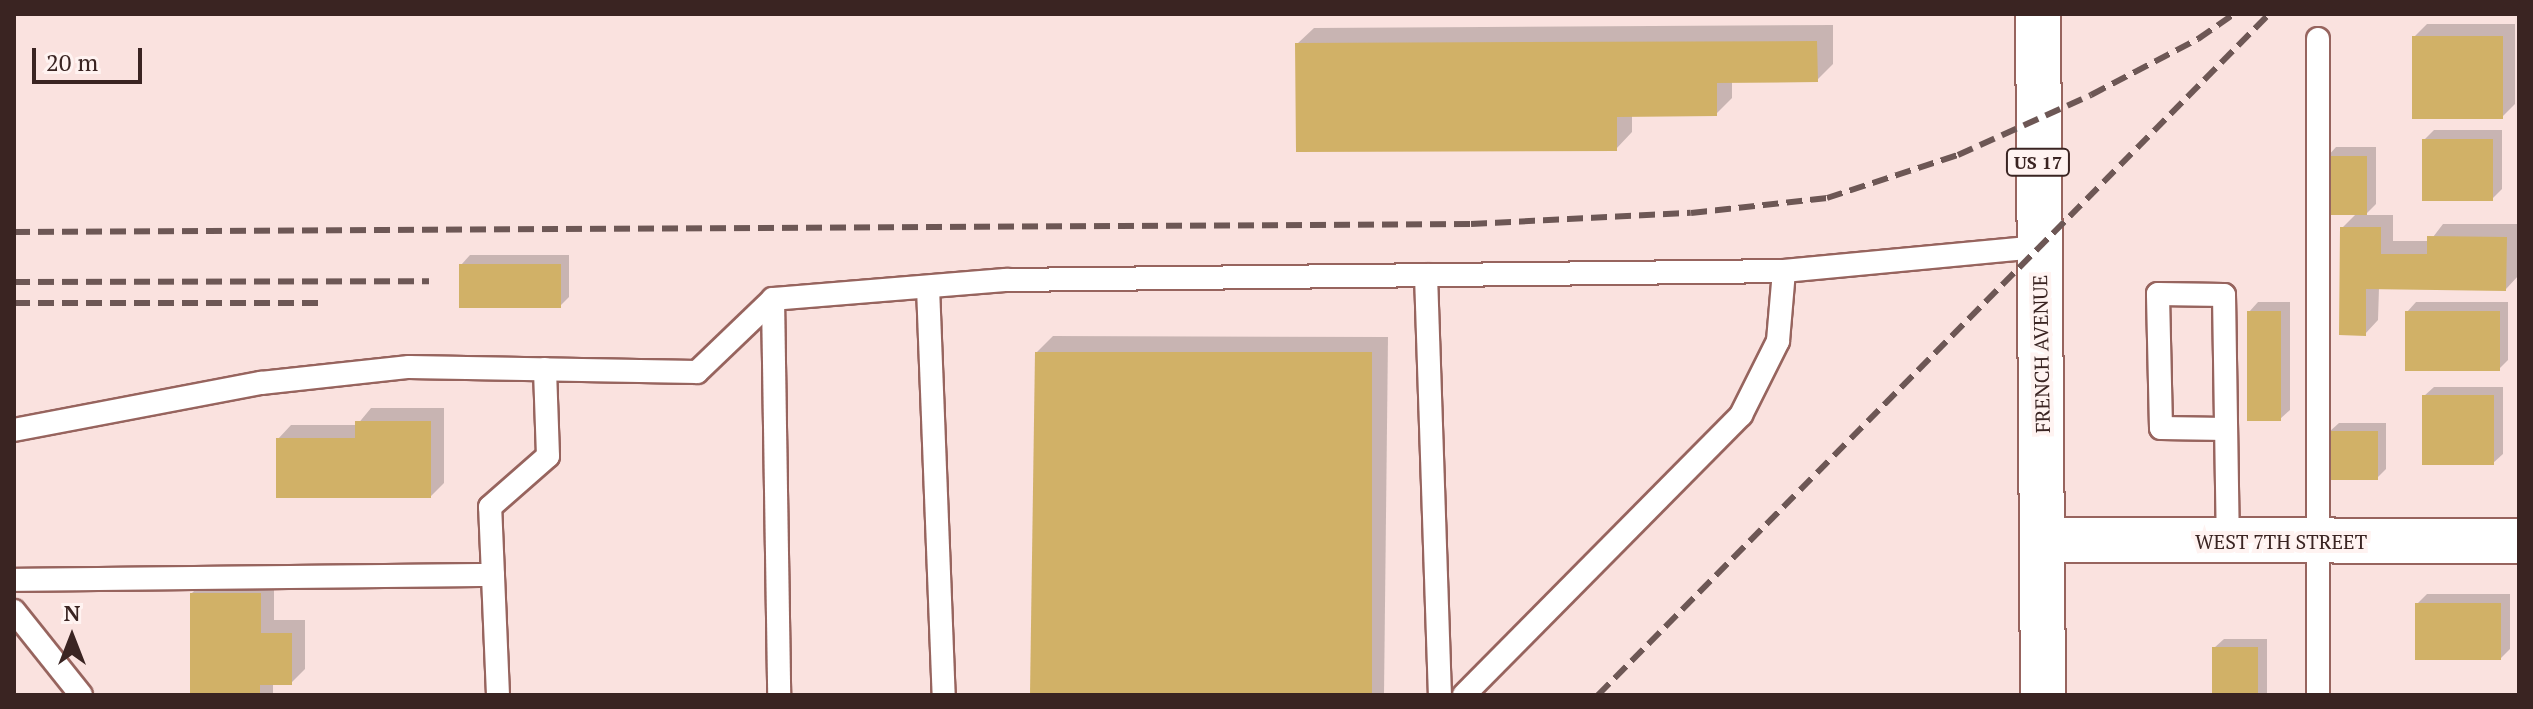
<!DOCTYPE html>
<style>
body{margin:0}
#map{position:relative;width:2533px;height:709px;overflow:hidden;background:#fae2df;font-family:"PT Serif",serif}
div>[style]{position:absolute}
.shadow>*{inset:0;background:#0003}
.building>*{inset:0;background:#d1b167}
.roads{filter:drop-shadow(2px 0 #97645e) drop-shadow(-2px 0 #97645e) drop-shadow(0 2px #97645e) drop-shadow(0 -2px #97645e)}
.service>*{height:22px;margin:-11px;padding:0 11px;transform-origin:11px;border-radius:11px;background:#fff}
.minor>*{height:44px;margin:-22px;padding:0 22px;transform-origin:22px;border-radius:22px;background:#fff}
.primary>*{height:44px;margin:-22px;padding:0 22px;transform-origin:22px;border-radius:22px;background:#fff}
.rail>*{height:6px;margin-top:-3px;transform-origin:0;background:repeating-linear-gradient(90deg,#6d5755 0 16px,transparent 0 24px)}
span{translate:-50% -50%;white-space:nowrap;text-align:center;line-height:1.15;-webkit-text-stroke:8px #fff3f1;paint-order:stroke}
.shield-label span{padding:2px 6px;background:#fff3f1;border:2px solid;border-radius:6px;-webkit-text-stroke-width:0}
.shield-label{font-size:18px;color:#3a2422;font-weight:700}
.street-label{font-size:20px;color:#3a2422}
.frame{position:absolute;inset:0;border:16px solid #3a2422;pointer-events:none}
.north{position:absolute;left:32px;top:597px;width:80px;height:80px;-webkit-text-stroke:6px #fff3f1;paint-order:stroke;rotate:0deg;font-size:22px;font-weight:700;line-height:32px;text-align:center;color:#3a2422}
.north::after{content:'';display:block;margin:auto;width:28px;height:36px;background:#3a2422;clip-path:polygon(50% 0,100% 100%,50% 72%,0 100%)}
.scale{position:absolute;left:32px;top:48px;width:110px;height:36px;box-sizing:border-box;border:4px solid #3a2422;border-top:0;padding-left:10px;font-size:24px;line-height:28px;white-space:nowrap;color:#3a2422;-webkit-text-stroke:6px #fff3f1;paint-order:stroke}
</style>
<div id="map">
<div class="shadow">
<div style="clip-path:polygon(2427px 24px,2515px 24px,2515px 104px,2502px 117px,2414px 37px)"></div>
<div style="clip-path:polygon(1833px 25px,1833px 64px,1817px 80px,1732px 81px,1732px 98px,1716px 114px,1632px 114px,1632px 132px,1616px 149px,1297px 44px,1314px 28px)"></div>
<div style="clip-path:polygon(2434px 130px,2502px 130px,2502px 189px,2492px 199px,2424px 140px)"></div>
<div style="clip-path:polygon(2336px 147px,2376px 147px,2376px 204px,2365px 215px,2393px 215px,2393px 241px,2430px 241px,2443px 224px,2519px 224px,2519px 275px,2506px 289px,2379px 288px,2378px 320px,2365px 334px,2342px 228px,2357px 213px,2327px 157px)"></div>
<div style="clip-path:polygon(470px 255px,569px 255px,569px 297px,560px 306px,461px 265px)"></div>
<div style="clip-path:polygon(2258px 302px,2290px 302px,2290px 410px,2280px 419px,2249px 312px)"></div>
<div style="clip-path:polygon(2416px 302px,2508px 302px,2508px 360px,2499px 369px,2407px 312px)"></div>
<div style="clip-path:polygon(1053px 336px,1388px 337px,1384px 695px,1033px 695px,1037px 352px)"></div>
<div style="clip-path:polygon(2434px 387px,2503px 387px,2503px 454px,2493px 463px,2424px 396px)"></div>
<div style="clip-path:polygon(371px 408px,444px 408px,444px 483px,431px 496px,278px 439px,291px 425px,357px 425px)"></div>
<div style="clip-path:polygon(2339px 423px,2386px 423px,2386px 469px,2377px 478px,2329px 432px)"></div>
<div style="clip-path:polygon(205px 580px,274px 580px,274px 620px,305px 620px,305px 669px,291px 683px,273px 683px,273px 695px,192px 695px,192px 593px)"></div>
<div style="clip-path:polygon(2427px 594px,2510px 594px,2510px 649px,2501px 658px,2417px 604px)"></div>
<div style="clip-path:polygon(2224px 639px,2267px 639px,2267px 695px,2214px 695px,2214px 648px)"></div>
</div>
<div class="building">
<div style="clip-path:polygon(2412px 36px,2503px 36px,2503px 119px,2412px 119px)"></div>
<div style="clip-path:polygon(1817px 41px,1818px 82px,1717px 83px,1717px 116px,1617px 117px,1617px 151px,1296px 152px,1295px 43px)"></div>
<div style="clip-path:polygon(2422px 139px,2493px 139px,2493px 201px,2422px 201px)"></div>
<div style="clip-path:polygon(2325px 156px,2367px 156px,2367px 215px,2325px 215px)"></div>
<div style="clip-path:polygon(2340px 227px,2381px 227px,2381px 254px,2427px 254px,2427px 236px,2507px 237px,2506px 291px,2366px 289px,2366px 336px,2339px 335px)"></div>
<div style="clip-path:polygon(459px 264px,561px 264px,561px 308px,459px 308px)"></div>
<div style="clip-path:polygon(2247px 311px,2281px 311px,2281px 421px,2247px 421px)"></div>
<div style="clip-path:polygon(2405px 311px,2500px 311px,2500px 371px,2405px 371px)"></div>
<div style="clip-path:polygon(1035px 352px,1372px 352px,1372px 695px,1030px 695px)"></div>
<div style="clip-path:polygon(2422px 395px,2494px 395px,2494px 465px,2422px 465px)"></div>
<div style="clip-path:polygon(355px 421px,431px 421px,431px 498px,276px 498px,276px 438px,355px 438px)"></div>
<div style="clip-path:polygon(2327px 431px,2378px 431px,2378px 480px,2327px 480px)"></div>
<div style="clip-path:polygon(190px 593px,261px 593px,261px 633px,292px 633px,292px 685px,260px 685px,260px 695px,190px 695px)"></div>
<div style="clip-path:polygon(2415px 603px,2501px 603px,2501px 660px,2415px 660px)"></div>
<div style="clip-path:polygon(2212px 647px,2258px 647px,2258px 695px,2212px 695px)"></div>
</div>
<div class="roads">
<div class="service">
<div style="left:1426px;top:275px;width:420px;rotate:88.1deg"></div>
<div style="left:928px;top:287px;width:408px;rotate:87.8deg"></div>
<div style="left:773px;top:299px;width:396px;rotate:89.1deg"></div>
<div style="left:2226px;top:429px;width:65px;rotate:-179.1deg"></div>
<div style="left:2161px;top:428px;width:134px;rotate:-91.3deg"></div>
<div style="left:2158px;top:294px;width:66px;rotate:0.9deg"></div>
<div style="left:2224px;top:295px;width:245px;rotate:89.1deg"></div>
<div style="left:14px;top:430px;width:251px;rotate:-10.8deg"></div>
<div style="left:261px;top:383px;width:149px;rotate:-6.2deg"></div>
<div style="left:409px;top:367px;width:288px;rotate:1deg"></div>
<div style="left:697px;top:372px;width:105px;rotate:-43.8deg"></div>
<div style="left:773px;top:299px;width:234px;rotate:-4.7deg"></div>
<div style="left:1006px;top:280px;width:778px;rotate:-0.66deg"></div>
<div style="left:1784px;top:271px;width:256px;rotate:-5.4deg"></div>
<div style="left:14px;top:580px;width:479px;rotate:-0.6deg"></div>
<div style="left:14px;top:611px;width:107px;rotate:51.4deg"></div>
<div style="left:498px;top:695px;width:188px;rotate:-92.4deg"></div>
<div style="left:490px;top:507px;width:77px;rotate:-41.3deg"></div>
<div style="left:548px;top:456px;width:87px;rotate:-92deg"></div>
<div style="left:1464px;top:695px;width:394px;rotate:-45.3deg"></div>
<div style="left:1741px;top:415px;width:83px;rotate:-63.4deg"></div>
<div style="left:1778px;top:341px;width:70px;rotate:-85.1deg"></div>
<div style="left:2318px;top:695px;width:656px;rotate:-90deg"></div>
</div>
<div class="minor">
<div style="left:2042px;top:540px;width:477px;rotate:0.1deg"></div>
</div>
<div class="primary">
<div style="left:2038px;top:14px;width:681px;rotate:89.58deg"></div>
</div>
</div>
<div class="rail">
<div style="left:14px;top:232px;width:1457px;rotate:-0.31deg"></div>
<div style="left:1471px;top:224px;width:220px;rotate:-2.9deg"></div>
<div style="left:1691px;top:213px;width:137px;rotate:-6.3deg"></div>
<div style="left:1827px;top:198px;width:138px;rotate:-18.2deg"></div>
<div style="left:1958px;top:155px;width:146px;rotate:-24.3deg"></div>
<div style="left:2091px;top:95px;width:121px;rotate:-27.6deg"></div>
<div style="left:2198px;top:39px;width:44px;rotate:-34.8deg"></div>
<div style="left:14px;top:282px;width:415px;rotate:-0.1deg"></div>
<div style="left:14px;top:303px;width:309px"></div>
<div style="left:1598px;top:695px;width:956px;rotate:-45.42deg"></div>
</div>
<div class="shield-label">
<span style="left:2038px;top:162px">US 17</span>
</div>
<div class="street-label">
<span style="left:2041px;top:354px;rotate:-91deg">FRENCH AVENUE</span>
<span style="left:2281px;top:541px">WEST 7TH STREET</span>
</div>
<div class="frame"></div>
<div class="north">N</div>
<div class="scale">20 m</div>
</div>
